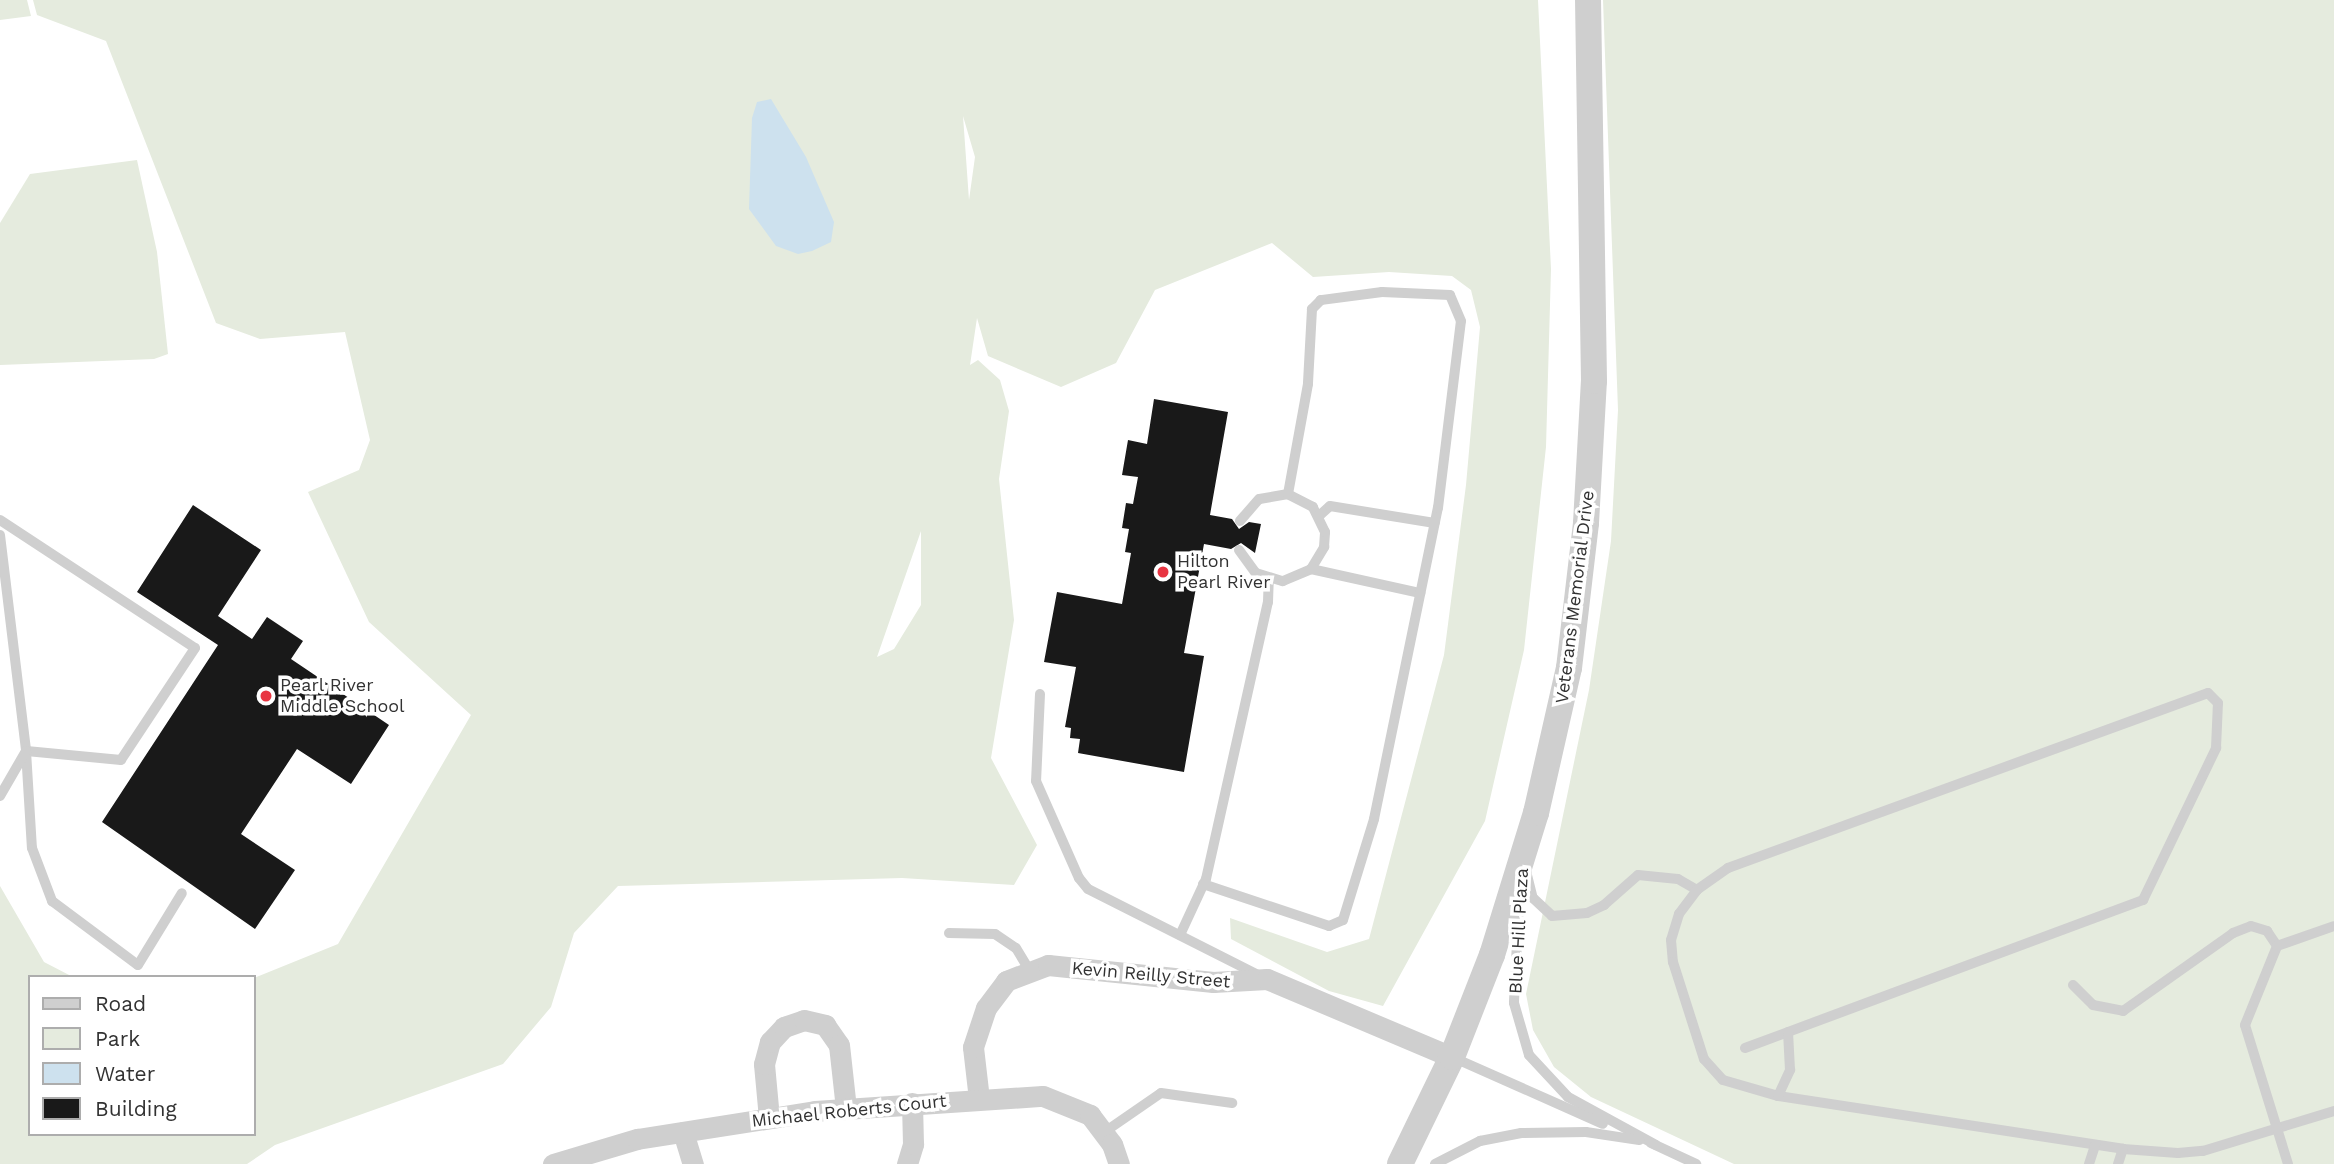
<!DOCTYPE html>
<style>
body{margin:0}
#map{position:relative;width:2334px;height:1164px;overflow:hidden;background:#fff;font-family:"Work Sans",sans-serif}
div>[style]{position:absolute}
.green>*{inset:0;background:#e5ebde}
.water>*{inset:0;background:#cde1ee}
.building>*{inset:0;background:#191919}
.service>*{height:10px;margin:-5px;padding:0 5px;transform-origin:5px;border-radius:5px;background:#cfcfcf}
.minor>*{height:21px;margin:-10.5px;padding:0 10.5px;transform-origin:10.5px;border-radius:10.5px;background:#cfcfcf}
.tertiary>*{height:26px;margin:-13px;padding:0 13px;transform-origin:13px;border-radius:13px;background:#cfcfcf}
.dots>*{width:19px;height:19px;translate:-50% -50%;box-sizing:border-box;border:4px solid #fff;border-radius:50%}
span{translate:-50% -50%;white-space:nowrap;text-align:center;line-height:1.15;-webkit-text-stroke:7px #fff;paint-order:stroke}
.poi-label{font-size:18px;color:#323232}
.left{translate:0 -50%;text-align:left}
.street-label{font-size:18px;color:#323232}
.legend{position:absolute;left:28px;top:975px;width:228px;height:161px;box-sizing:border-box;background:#fff;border:2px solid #adadad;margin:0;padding:9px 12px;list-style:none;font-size:21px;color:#323232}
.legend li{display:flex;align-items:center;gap:14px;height:35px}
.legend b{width:35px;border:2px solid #adadad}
</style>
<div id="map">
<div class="green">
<div style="clip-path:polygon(0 0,27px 0,31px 16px,0 20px)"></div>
<div style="clip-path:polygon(evenodd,33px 0,1538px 0,1551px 269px,1546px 447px,1524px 650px,1485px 821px,1383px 1006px,1329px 991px,1231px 939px,1230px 918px,1327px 952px,1369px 939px,1444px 655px,1466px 485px,1480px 327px,1471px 290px,1452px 276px,1389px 272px,1313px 277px,1272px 243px,1155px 290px,1116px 363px,1061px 387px,988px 356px,977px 318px,970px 365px,978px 360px,1000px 380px,1009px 411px,999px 479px,1014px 620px,991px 758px,1037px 845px,1014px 885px,902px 878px,618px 886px,574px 933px,551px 1007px,503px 1064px,275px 1145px,247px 1164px,0 1164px,0 886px,44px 962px,73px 977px,30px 977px,30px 1134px,254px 1134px,254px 978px,338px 944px,471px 715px,369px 622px,308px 492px,359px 470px,370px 440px,345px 332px,260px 339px,216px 323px,106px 41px,37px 15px,33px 0,963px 116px,975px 157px,969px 200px,963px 116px,33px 0,921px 531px,921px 605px,894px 649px,877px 657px,921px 531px)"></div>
<div style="clip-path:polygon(1603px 0,2334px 0,2334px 1164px,1734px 1164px,1591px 1097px,1554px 1067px,1533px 1030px,1526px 994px,1589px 690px,1611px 541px,1618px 410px)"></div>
<div style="clip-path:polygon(137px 160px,157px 252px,168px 354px,154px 359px,0 365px,0 223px,30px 174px)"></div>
</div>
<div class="water">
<div style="clip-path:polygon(771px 99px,806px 157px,834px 222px,831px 242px,812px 251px,798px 254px,776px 246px,749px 209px,752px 118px,757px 102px)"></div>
</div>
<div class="building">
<div style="clip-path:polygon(1154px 399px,1228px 412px,1210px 515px,1232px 519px,1239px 529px,1249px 522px,1261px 524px,1255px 553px,1241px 543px,1231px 549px,1204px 544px,1184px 653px,1204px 656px,1184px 772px,1078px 753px,1080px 739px,1070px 738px,1071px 728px,1065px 727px,1076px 667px,1044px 662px,1057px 592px,1122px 604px,1131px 553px,1125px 552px,1129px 529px,1122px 528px,1126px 503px,1133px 504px,1138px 477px,1122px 475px,1128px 440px,1147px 444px)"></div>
<div style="clip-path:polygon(193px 505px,261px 550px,218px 616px,252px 639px,267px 617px,303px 641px,291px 659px,389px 725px,351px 784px,297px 749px,241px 834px,295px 870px,255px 929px,102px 822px,218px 645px,137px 592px)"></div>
</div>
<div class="service">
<div style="left:1320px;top:515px;width:13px;rotate:-42deg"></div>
<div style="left:1330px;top:506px;width:106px;rotate:9.2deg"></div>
<div style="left:0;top:520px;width:233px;rotate:33.3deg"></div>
<div style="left:195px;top:648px;width:134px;rotate:123.5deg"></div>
<div style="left:121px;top:760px;width:95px;rotate:-174.6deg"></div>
<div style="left:26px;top:751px;width:97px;rotate:86.5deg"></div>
<div style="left:32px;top:848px;width:57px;rotate:69.3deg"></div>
<div style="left:52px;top:901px;width:107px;rotate:36.7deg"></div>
<div style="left:138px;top:965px;width:84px;rotate:-58.6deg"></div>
<div style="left:0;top:535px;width:218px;rotate:83.1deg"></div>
<div style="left:26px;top:751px;width:52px;rotate:120deg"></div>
<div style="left:1239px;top:550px;width:29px;rotate:54deg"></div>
<div style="left:1256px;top:573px;width:28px;rotate:17deg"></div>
<div style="left:1283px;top:581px;width:30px;rotate:-23deg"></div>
<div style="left:1311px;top:569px;width:26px;rotate:-59deg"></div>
<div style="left:1324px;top:547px;width:15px;rotate:-86deg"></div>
<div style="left:1325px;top:532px;width:28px;rotate:-116deg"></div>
<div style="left:1313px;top:507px;width:28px;rotate:-153deg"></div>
<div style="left:1288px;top:494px;width:29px;rotate:170deg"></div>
<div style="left:1259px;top:499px;width:29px;rotate:131deg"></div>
<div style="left:1311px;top:569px;width:112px;rotate:12.4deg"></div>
<div style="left:1040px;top:694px;width:87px;rotate:92.6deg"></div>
<div style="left:1036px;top:781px;width:106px;rotate:66.1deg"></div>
<div style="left:1079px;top:878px;width:14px;rotate:51deg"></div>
<div style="left:1088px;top:889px;width:191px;rotate:26.8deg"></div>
<div style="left:1525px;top:867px;width:32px;rotate:76deg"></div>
<div style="left:1533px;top:898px;width:26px;rotate:43deg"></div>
<div style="left:1552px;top:916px;width:35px;rotate:-5deg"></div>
<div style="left:1587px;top:913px;width:19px;rotate:-25deg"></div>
<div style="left:1604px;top:905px;width:45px;rotate:-41.4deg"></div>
<div style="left:1638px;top:875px;width:40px;rotate:5.7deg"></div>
<div style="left:1678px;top:879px;width:22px;rotate:30deg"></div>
<div style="left:1203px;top:884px;width:133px;rotate:18.4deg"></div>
<div style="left:1329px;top:926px;width:15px;rotate:-23deg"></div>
<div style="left:1343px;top:920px;width:106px;rotate:-72.9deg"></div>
<div style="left:1374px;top:819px;width:318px;rotate:-78.4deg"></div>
<div style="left:1438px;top:508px;width:188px;rotate:-83deg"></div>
<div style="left:1461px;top:321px;width:28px;rotate:-113deg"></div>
<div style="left:1450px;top:295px;width:68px;rotate:-177.5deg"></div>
<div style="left:1382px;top:292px;width:62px;rotate:172.5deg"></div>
<div style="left:1321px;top:300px;width:13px;rotate:135deg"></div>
<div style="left:1312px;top:309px;width:75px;rotate:93.1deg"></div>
<div style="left:1308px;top:384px;width:112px;rotate:100.3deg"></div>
<div style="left:1519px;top:903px;width:100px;rotate:92.9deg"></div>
<div style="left:1514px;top:1003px;width:54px;rotate:73.9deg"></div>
<div style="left:1529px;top:1055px;width:57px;rotate:47.1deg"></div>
<div style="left:1568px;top:1097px;width:100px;rotate:28.6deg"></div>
<div style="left:949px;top:933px;width:46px;rotate:1.2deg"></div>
<div style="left:995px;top:934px;width:25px;rotate:34deg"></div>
<div style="left:1016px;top:948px;width:27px;rotate:59deg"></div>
<div style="left:1180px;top:935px;width:62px;rotate:-65.1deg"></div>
<div style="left:1206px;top:879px;width:284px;rotate:-77.4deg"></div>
<div style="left:1268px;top:602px;width:23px;rotate:-88deg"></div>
<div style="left:2073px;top:985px;width:28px;rotate:45deg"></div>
<div style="left:2093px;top:1005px;width:31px;rotate:11deg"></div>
<div style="left:2123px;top:1011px;width:135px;rotate:-35.3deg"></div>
<div style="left:2233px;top:933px;width:19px;rotate:-21deg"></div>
<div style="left:2251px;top:926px;width:17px;rotate:17deg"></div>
<div style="left:2267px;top:931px;width:18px;rotate:56deg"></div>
<div style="left:1745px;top:1048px;width:425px;rotate:-20.4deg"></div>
<div style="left:2143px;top:900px;width:169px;rotate:-64.3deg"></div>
<div style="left:2216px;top:748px;width:45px;rotate:-87.5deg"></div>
<div style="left:2218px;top:703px;width:14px;rotate:-135deg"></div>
<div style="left:2208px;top:693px;width:511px;rotate:159.97deg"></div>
<div style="left:1728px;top:868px;width:38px;rotate:145deg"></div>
<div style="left:1697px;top:890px;width:30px;rotate:127deg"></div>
<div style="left:1679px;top:914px;width:27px;rotate:107deg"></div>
<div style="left:1671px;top:940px;width:22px;rotate:85deg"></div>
<div style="left:1673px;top:962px;width:102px;rotate:72.3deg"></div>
<div style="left:1704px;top:1059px;width:28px;rotate:48deg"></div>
<div style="left:1723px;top:1080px;width:57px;rotate:16.2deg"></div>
<div style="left:1778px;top:1096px;width:349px;rotate:8.7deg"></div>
<div style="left:2123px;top:1149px;width:55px;rotate:4.2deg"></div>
<div style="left:2178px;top:1153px;width:25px;rotate:-5deg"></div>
<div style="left:2203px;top:1151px;width:137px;rotate:-17deg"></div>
<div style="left:1452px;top:1057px;width:165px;rotate:23.9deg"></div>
<div style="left:1778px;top:1096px;width:29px;rotate:-65deg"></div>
<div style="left:1790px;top:1070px;width:38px;rotate:-93deg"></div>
<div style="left:1103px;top:1133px;width:70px;rotate:-34.6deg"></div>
<div style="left:1161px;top:1093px;width:72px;rotate:8deg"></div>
<div style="left:1651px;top:1143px;width:50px;rotate:25deg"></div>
<div style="left:1435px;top:1164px;width:51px;rotate:-27.1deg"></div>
<div style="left:1480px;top:1141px;width:42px;rotate:-11deg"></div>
<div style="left:1521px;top:1133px;width:65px;rotate:-0.9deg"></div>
<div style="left:1586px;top:1132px;width:54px;rotate:8.6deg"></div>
<div style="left:2089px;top:1164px;width:20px;rotate:-72deg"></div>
<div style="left:2118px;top:1164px;width:16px;rotate:-72deg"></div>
<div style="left:2288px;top:1164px;width:145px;rotate:-107.2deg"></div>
<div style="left:2245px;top:1025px;width:85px;rotate:-67.9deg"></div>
<div style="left:2277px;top:946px;width:60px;rotate:-19.3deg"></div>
</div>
<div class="minor">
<div style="left:979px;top:1099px;width:52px;rotate:-96.6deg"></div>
<div style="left:973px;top:1047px;width:41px;rotate:-71.6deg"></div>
<div style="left:986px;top:1008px;width:34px;rotate:-53deg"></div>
<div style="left:1006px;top:981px;width:45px;rotate:-20.9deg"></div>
<div style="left:1048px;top:965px;width:166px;rotate:5.9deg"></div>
<div style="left:1213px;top:982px;width:54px;rotate:-3.2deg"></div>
<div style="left:1267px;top:979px;width:201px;rotate:22.9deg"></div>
<div style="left:769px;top:1118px;width:54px;rotate:-95.3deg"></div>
<div style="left:764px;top:1064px;width:23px;rotate:-75deg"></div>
<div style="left:770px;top:1042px;width:21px;rotate:-47deg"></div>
<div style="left:784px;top:1027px;width:21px;rotate:-19deg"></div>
<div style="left:804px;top:1020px;width:22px;rotate:13deg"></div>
<div style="left:825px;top:1025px;width:24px;rotate:55deg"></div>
<div style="left:839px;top:1045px;width:63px;rotate:83.7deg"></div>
<div style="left:683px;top:1132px;width:34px;rotate:73deg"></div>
<div style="left:553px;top:1164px;width:88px;rotate:-16.6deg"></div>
<div style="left:637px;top:1139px;width:180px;rotate:-8.9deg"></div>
<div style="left:815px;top:1111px;width:228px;rotate:-3.8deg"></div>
<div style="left:1043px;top:1096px;width:51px;rotate:22deg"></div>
<div style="left:1090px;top:1115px;width:36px;rotate:53deg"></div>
<div style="left:1112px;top:1144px;width:21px;rotate:71deg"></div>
<div style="left:907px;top:1164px;width:21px;rotate:-73deg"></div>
<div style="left:913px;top:1144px;width:41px;rotate:-91.4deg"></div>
</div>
<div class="tertiary">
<div style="left:1400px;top:1164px;width:119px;rotate:-64.1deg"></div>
<div style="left:1452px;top:1057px;width:110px;rotate:-68.6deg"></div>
<div style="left:1492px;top:955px;width:149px;rotate:-72.8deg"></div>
<div style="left:1536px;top:813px;width:149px;rotate:-77.2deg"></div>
<div style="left:1569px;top:668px;width:146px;rotate:-83.3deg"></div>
<div style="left:1586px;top:523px;width:142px;rotate:-86.8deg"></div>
<div style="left:1594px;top:381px;width:381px;rotate:-90.9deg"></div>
</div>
<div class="dots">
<div style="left:1163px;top:572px;background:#e83542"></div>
<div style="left:266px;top:696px;background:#e83542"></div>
</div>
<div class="poi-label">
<span class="left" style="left:1177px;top:572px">Hilton<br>Pearl River</span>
<span class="left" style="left:280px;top:696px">Pearl River<br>Middle School</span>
</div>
<div class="street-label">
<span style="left:1575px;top:597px;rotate:-83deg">Veterans Memorial Drive</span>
<span style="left:1519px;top:931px;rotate:-87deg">Blue Hill Plaza</span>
<span style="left:1151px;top:975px;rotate:5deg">Kevin Reilly Street</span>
<span style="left:849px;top:1111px;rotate:-6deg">Michael Roberts Court</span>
</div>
<ul class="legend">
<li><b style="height:9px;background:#cfcfcf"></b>Road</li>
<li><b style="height:19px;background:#e5ebde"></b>Park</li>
<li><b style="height:19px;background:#cde1ee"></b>Water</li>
<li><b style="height:19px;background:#191919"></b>Building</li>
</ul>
</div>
